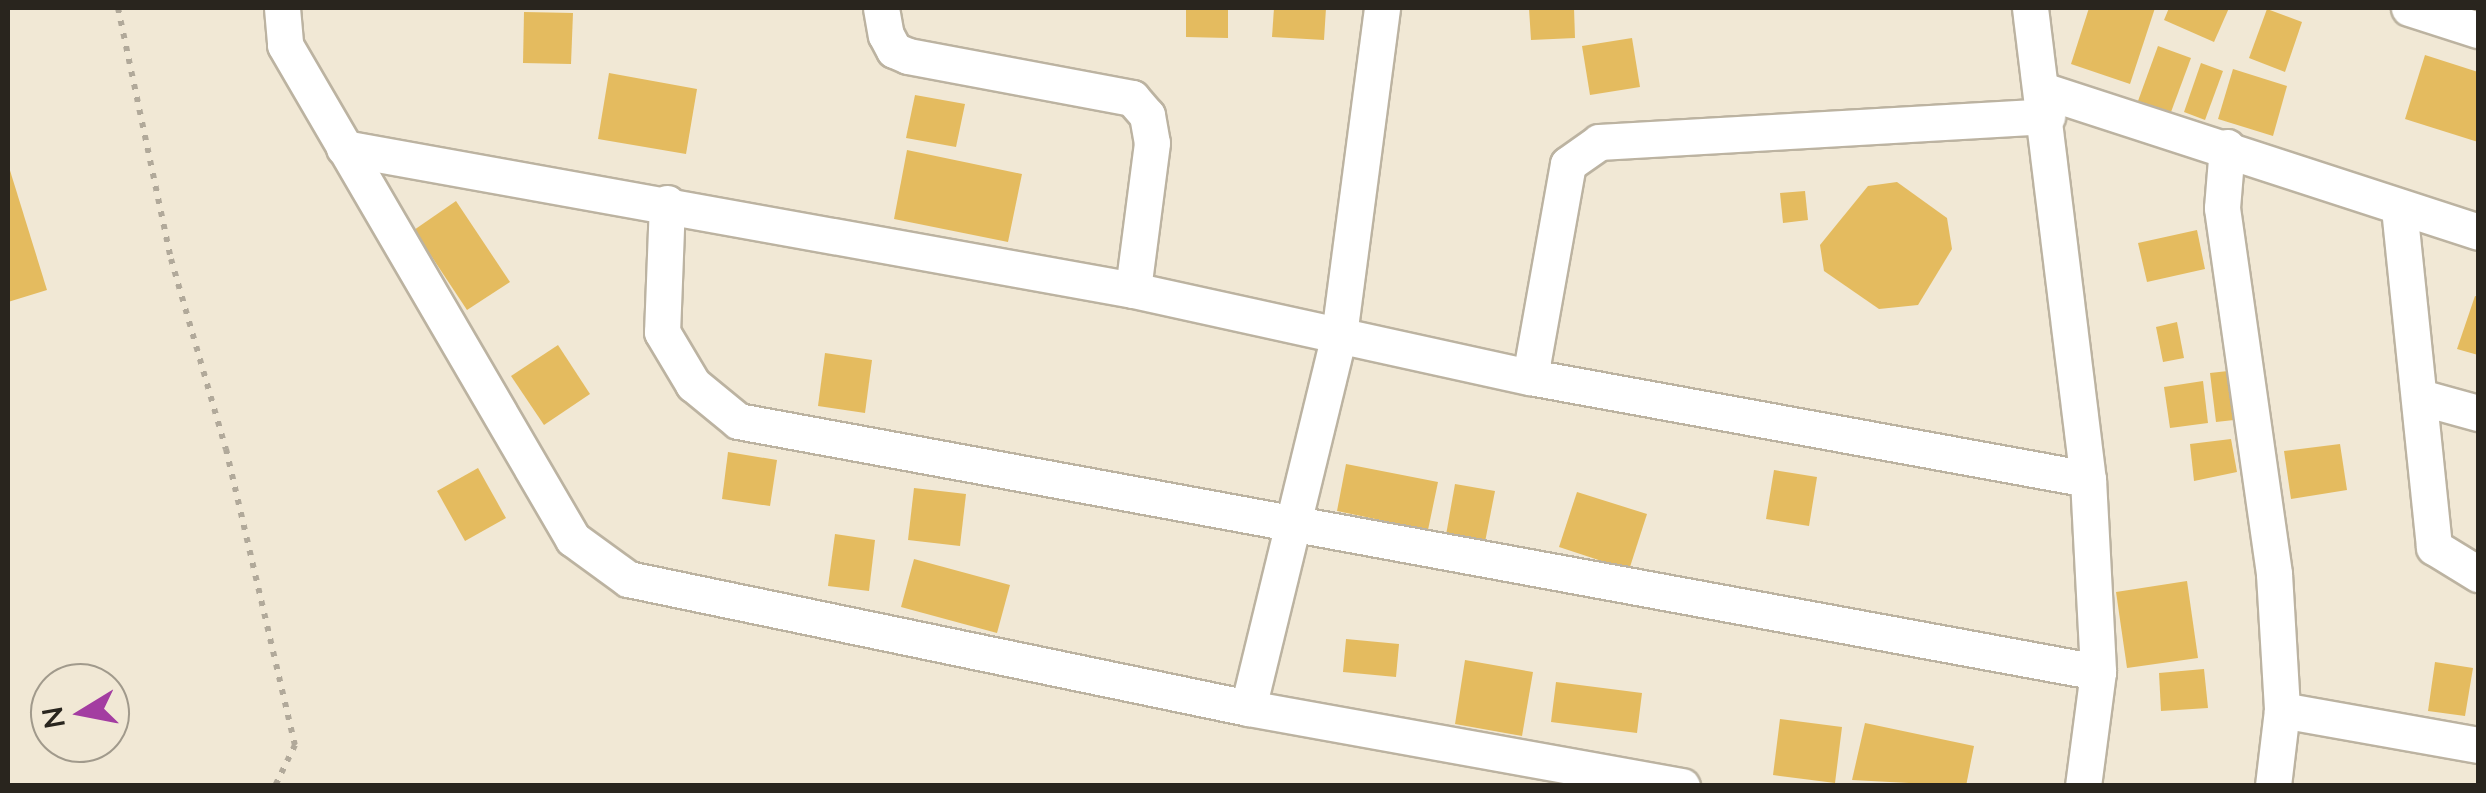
<!DOCTYPE html>
<style>
body{margin:0}
#map{position:relative;width:2486px;height:793px;overflow:hidden;background:#f1e8d5;font-family:Lato,sans-serif}
div>[style]{position:absolute}
.building>*{inset:0;background:#e4bb5f}
.path>*{height:6px;margin-top:-3px;transform-origin:0;background:repeating-linear-gradient(90deg,#b1a99a 0 5px,transparent 0 13px)}
.roads{filter:drop-shadow(2px 0 #bcb3a1) drop-shadow(-2px 0 #bcb3a1) drop-shadow(0 2px #bcb3a1) drop-shadow(0 -2px #bcb3a1)}
.street>*{height:35px;margin:-17.5px;padding:0 17.5px;transform-origin:17.5px;border-radius:17.5px;background:#fff}
span{translate:-50% -50%;white-space:nowrap;text-align:center;line-height:1.15;-webkit-text-stroke:9px #f1e8d5;paint-order:stroke}
.frame{position:absolute;inset:0;border:10px solid #29251e;pointer-events:none}
.north{position:absolute;left:30px;top:663px;width:100px;height:100px;box-sizing:border-box;background:#f1e8d5;border:2px solid #a19a8c;border-radius:50%;rotate:260deg;font-size:28px;font-weight:700;line-height:40px;text-align:center;color:#29251e}
.north::after{content:'';display:block;margin:auto;width:35px;height:45px;background:#a33da1;clip-path:polygon(50% 0,100% 100%,50% 72%,0 100%)}
</style>
<div id="map">
<div class="building">
<div style="clip-path:polygon(1186px 8px,1228px 8px,1228px 38px,1186px 37px)"></div>
<div style="clip-path:polygon(1274px 8px,1326px 8px,1324px 40px,1272px 37px)"></div>
<div style="clip-path:polygon(1529px 8px,1574px 8px,1575px 38px,1531px 40px)"></div>
<div style="clip-path:polygon(2089px 8px,2155px 8px,2130px 84px,2071px 64px)"></div>
<div style="clip-path:polygon(2169px 8px,2229px 8px,2214px 42px,2164px 20px)"></div>
<div style="clip-path:polygon(2267px 9px,2302px 22px,2285px 72px,2249px 58px)"></div>
<div style="clip-path:polygon(524px 12px,573px 13px,571px 64px,523px 63px)"></div>
<div style="clip-path:polygon(1632px 38px,1640px 87px,1590px 95px,1582px 46px)"></div>
<div style="clip-path:polygon(2158px 46px,2191px 58px,2171px 112px,2138px 101px)"></div>
<div style="clip-path:polygon(2425px 55px,2478px 72px,2478px 142px,2405px 119px)"></div>
<div style="clip-path:polygon(2201px 63px,2223px 71px,2205px 120px,2184px 112px)"></div>
<div style="clip-path:polygon(2233px 69px,2287px 86px,2273px 136px,2218px 119px)"></div>
<div style="clip-path:polygon(609px 73px,697px 89px,686px 154px,598px 139px)"></div>
<div style="clip-path:polygon(915px 95px,965px 104px,956px 147px,906px 138px)"></div>
<div style="clip-path:polygon(907px 150px,1022px 174px,1008px 242px,894px 219px)"></div>
<div style="clip-path:polygon(8px 164px,47px 290px,8px 302px)"></div>
<div style="clip-path:polygon(1897px 182px,1947px 218px,1952px 249px,1918px 305px,1879px 309px,1824px 271px,1820px 245px,1868px 186px)"></div>
<div style="clip-path:polygon(1805px 191px,1808px 220px,1783px 223px,1780px 193px)"></div>
<div style="clip-path:polygon(456px 201px,510px 282px,467px 310px,414px 230px)"></div>
<div style="clip-path:polygon(2197px 230px,2205px 269px,2147px 282px,2138px 243px)"></div>
<div style="clip-path:polygon(2475px 296px,2478px 297px,2478px 355px,2457px 349px)"></div>
<div style="clip-path:polygon(2177px 322px,2184px 358px,2163px 362px,2156px 327px)"></div>
<div style="clip-path:polygon(558px 345px,590px 394px,544px 425px,511px 376px)"></div>
<div style="clip-path:polygon(825px 353px,872px 360px,865px 413px,818px 406px)"></div>
<div style="clip-path:polygon(2228px 371px,2234px 420px,2216px 422px,2210px 373px)"></div>
<div style="clip-path:polygon(2203px 381px,2208px 423px,2170px 428px,2164px 387px)"></div>
<div style="clip-path:polygon(2231px 439px,2237px 472px,2194px 481px,2190px 444px)"></div>
<div style="clip-path:polygon(2340px 444px,2347px 490px,2291px 499px,2284px 451px)"></div>
<div style="clip-path:polygon(728px 452px,777px 460px,770px 506px,722px 499px)"></div>
<div style="clip-path:polygon(1346px 464px,1438px 482px,1428px 530px,1337px 511px)"></div>
<div style="clip-path:polygon(478px 468px,506px 518px,465px 541px,437px 491px)"></div>
<div style="clip-path:polygon(1774px 470px,1817px 477px,1809px 526px,1766px 519px)"></div>
<div style="clip-path:polygon(1455px 484px,1495px 491px,1485px 542px,1446px 535px)"></div>
<div style="clip-path:polygon(914px 488px,966px 494px,960px 546px,908px 540px)"></div>
<div style="clip-path:polygon(1577px 492px,1647px 514px,1629px 570px,1559px 547px)"></div>
<div style="clip-path:polygon(835px 534px,875px 540px,869px 591px,828px 586px)"></div>
<div style="clip-path:polygon(914px 559px,1010px 585px,997px 633px,901px 607px)"></div>
<div style="clip-path:polygon(2187px 581px,2198px 658px,2127px 668px,2116px 592px)"></div>
<div style="clip-path:polygon(1346px 639px,1399px 644px,1396px 677px,1343px 672px)"></div>
<div style="clip-path:polygon(1465px 660px,1533px 672px,1522px 736px,1455px 724px)"></div>
<div style="clip-path:polygon(2435px 662px,2473px 668px,2465px 716px,2428px 711px)"></div>
<div style="clip-path:polygon(2204px 669px,2208px 708px,2161px 711px,2159px 673px)"></div>
<div style="clip-path:polygon(1556px 682px,1642px 693px,1637px 733px,1551px 722px)"></div>
<div style="clip-path:polygon(1780px 719px,1842px 727px,1835px 783px,1773px 775px)"></div>
<div style="clip-path:polygon(1865px 723px,1974px 746px,1966px 786px,1852px 780px)"></div>
</div>
<div class="path">
<div style="left:118px;top:8px;width:257px;rotate:78.1deg"></div>
<div style="left:171px;top:259px;width:198px;rotate:73.9deg"></div>
<div style="left:226px;top:449px;width:304px;rotate:76.9deg"></div>
<div style="left:295px;top:745px;width:46px;rotate:116deg"></div>
</div>
<div class="roads">
<div class="street">
<div style="left:282px;top:8px;width:37px;rotate:85deg"></div>
<div style="left:285px;top:45px;width:572px;rotate:59.76deg"></div>
<div style="left:573px;top:539px;width:68px;rotate:36deg"></div>
<div style="left:628px;top:579px;width:633px;rotate:11.75deg"></div>
<div style="left:1248px;top:708px;width:441px;rotate:10.2deg"></div>
<div style="left:881px;top:8px;width:27px;rotate:80deg"></div>
<div style="left:886px;top:35px;width:17px;rotate:62deg"></div>
<div style="left:894px;top:50px;width:15px;rotate:23deg"></div>
<div style="left:908px;top:56px;width:228px;rotate:10.6deg"></div>
<div style="left:1132px;top:98px;width:23px;rotate:49deg"></div>
<div style="left:1147px;top:115px;width:28px;rotate:80deg"></div>
<div style="left:1152px;top:143px;width:148px;rotate:97.4deg"></div>
<div style="left:2030px;top:8px;width:475px;rotate:83deg"></div>
<div style="left:2088px;top:479px;width:193px;rotate:87deg"></div>
<div style="left:2098px;top:672px;width:115px;rotate:97.5deg"></div>
<div style="left:2409px;top:8px;width:72px;rotate:17.7deg"></div>
<div style="left:2045px;top:91px;width:455px;rotate:18deg"></div>
<div style="left:2227px;top:147px;width:61px;rotate:94.7deg"></div>
<div style="left:2222px;top:208px;width:370px;rotate:81.9deg"></div>
<div style="left:2274px;top:574px;width:136px;rotate:86.6deg"></div>
<div style="left:2282px;top:710px;width:77px;rotate:96.8deg"></div>
<div style="left:344px;top:148px;width:802px;rotate:10.2deg"></div>
<div style="left:1133px;top:290px;width:406px;rotate:12.4deg"></div>
<div style="left:1530px;top:377px;width:567px;rotate:10.36deg"></div>
<div style="left:667px;top:203px;width:129px;rotate:92.2deg"></div>
<div style="left:662px;top:332px;width:61px;rotate:59.2deg"></div>
<div style="left:693px;top:384px;width:58px;rotate:39.4deg"></div>
<div style="left:738px;top:421px;width:1383px;rotate:10.46deg"></div>
<div style="left:2399px;top:208px;width:341px;rotate:84.1deg"></div>
<div style="left:2434px;top:547px;width:52px;rotate:31.5deg"></div>
<div style="left:1530px;top:377px;width:216px;rotate:-79.9deg"></div>
<div style="left:1568px;top:164px;width:38px;rotate:-35deg"></div>
<div style="left:1599px;top:142px;width:449px;rotate:-3.3deg"></div>
<div style="left:2420px;top:397px;width:60px;rotate:15.4deg"></div>
<div style="left:1248px;top:708px;width:384px;rotate:-76.3deg"></div>
<div style="left:1339px;top:335px;width:330px;rotate:-82.5deg"></div>
<div style="left:2282px;top:710px;width:199px;rotate:10.1deg"></div>
</div>
</div>
<div class="frame"></div>
<div class="north">N</div>
</div>
